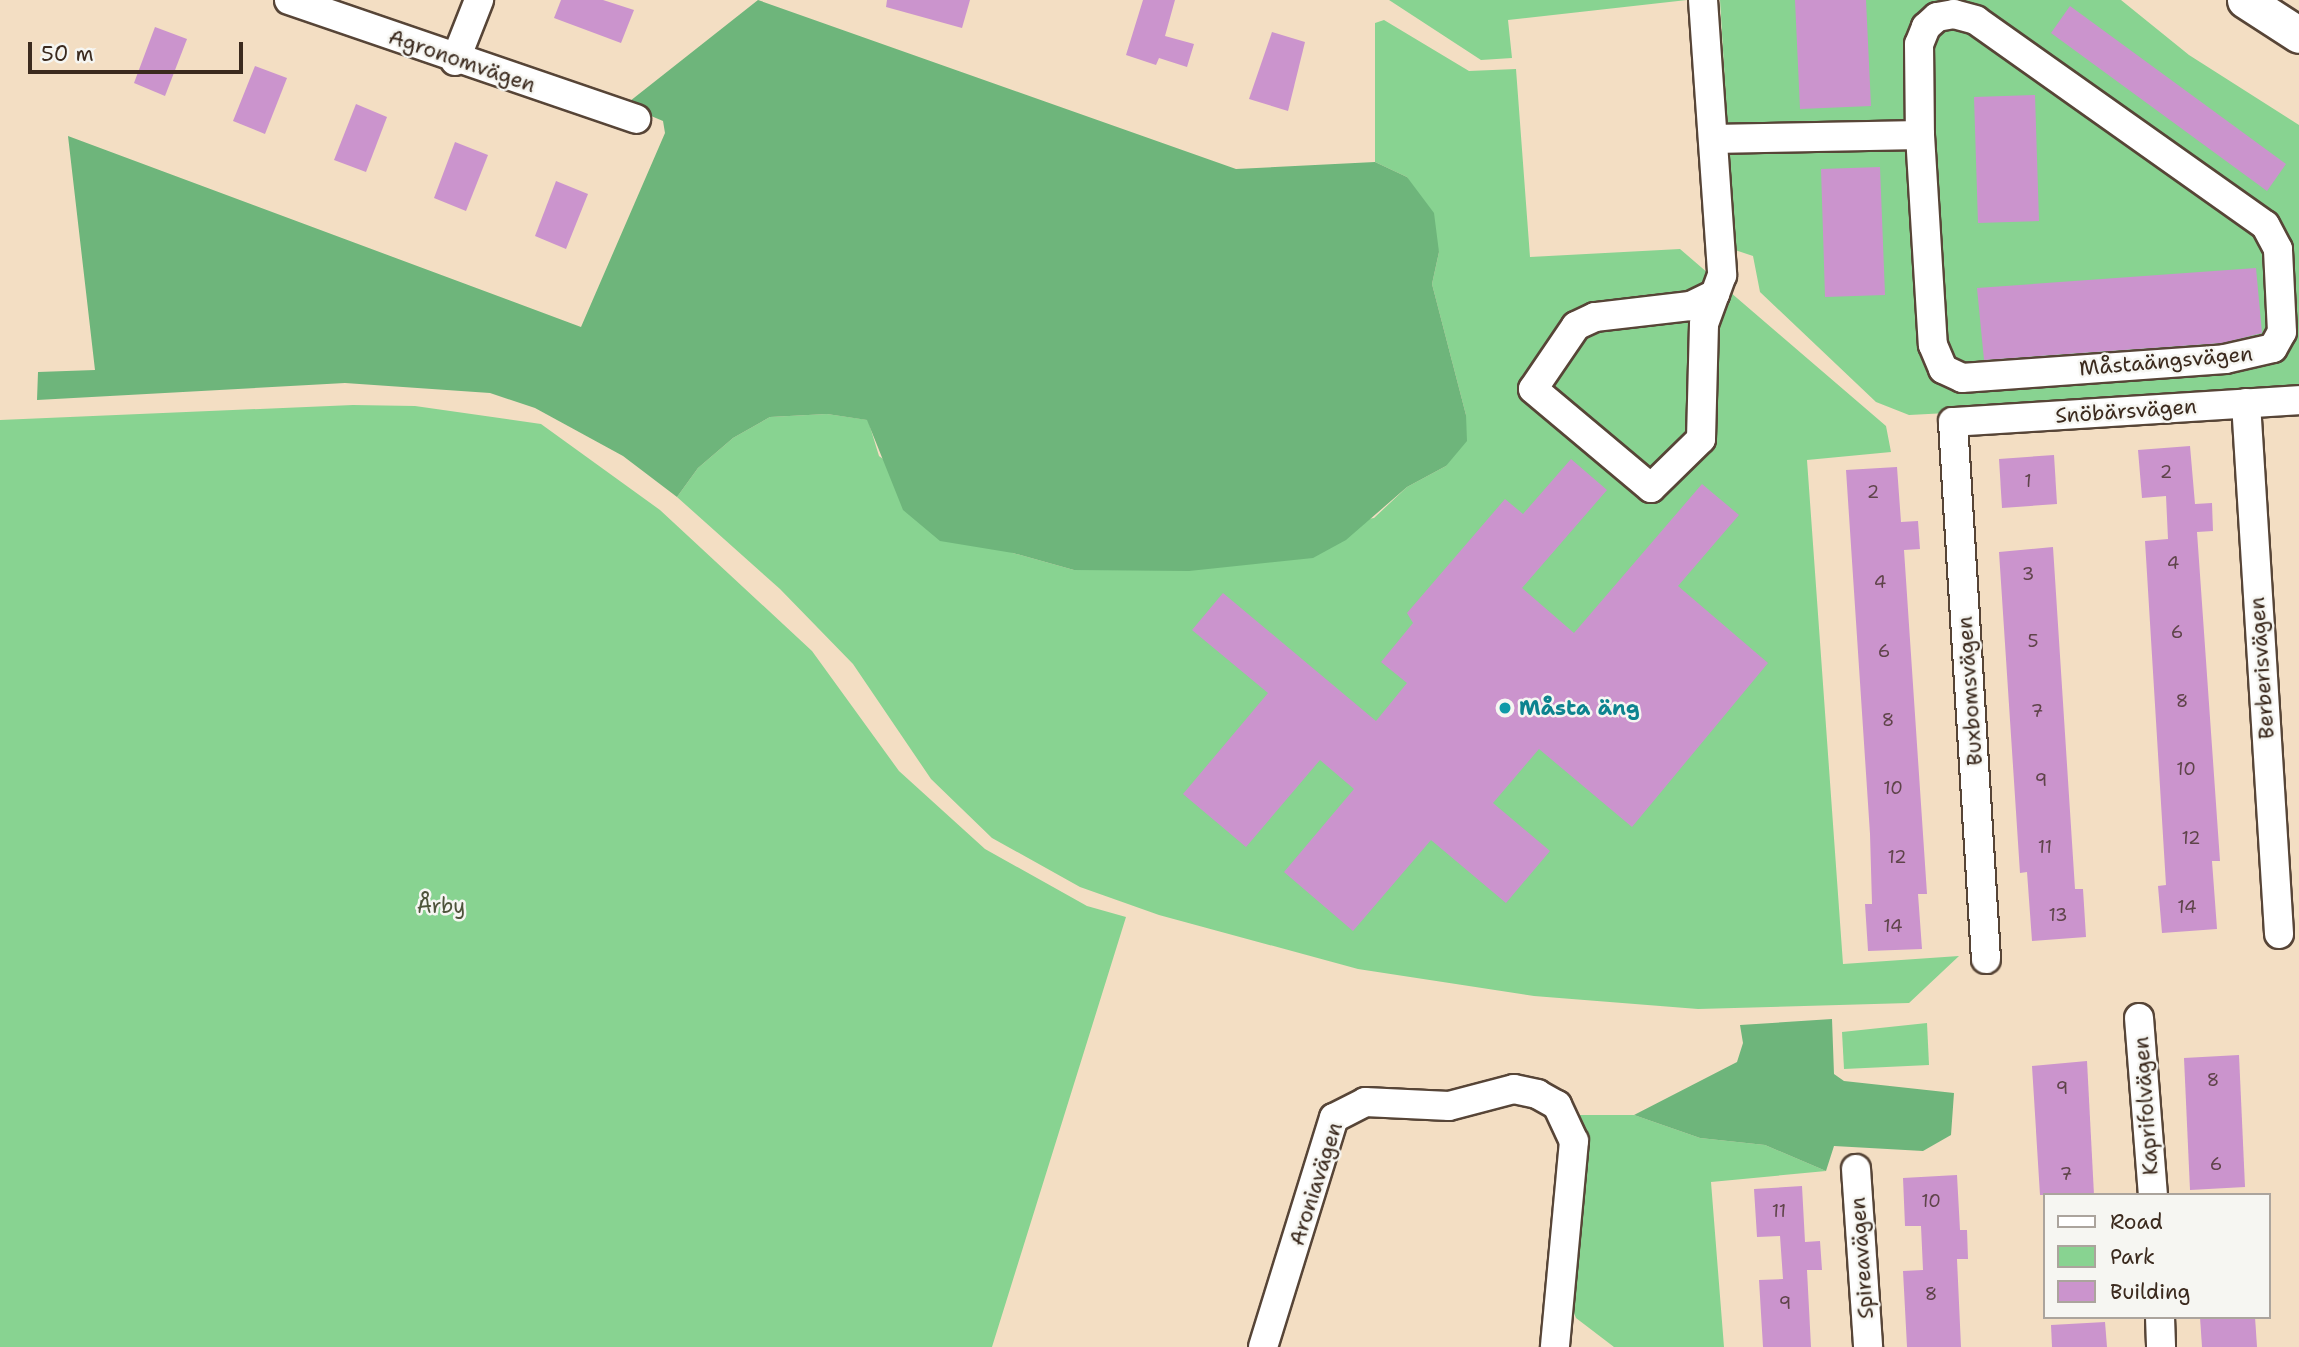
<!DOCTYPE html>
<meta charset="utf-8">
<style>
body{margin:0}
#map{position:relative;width:2299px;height:1347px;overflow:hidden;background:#f3dec3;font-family:"Shantell Sans",sans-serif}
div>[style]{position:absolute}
.green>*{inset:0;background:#88d391}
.forest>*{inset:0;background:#6eb57b}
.building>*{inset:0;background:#cb94cd}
.roads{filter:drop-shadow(2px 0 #574537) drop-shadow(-2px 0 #574537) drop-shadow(0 2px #574537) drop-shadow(0 -2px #574537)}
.minor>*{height:28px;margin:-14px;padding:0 14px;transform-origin:14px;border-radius:14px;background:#fff}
.major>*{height:35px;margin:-17.5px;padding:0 17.5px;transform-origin:17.5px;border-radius:17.5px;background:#fff}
.dots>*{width:19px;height:19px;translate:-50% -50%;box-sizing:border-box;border:4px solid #f6f6f2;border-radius:50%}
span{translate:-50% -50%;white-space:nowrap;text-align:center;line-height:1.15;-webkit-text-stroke:5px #f6f6f2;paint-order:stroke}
.number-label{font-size:18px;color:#5f444a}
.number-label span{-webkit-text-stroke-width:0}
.street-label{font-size:21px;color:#3b2a1e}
.culture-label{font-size:21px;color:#0d838f;font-weight:700}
.left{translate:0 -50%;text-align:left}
.park-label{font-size:21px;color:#4e543b}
.legend{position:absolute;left:2043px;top:1193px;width:228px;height:126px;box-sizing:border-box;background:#f6f6f2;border:2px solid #aba49d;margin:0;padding:9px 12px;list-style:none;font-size:21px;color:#3b2a1e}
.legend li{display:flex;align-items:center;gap:14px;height:35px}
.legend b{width:35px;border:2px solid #aba49d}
.scale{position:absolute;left:28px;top:42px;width:215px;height:32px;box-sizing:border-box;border:4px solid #3b2a1e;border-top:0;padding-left:9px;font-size:21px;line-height:24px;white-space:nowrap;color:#3b2a1e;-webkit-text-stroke:5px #f6f6f2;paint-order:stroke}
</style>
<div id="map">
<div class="green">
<div style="clip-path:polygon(1389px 0,1687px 0,1508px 20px,1512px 58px,1481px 60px)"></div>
<div style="clip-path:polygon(1720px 0,2121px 0,2189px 55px,2299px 125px,2299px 395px,1909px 415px,1876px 402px,1760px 292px,1753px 256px,1735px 250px)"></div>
<div style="clip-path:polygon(1384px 20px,1469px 71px,1516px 69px,1530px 257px,1680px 249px,1886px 426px,1891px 452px,1807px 460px,1843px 964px,1959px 956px,1909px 1003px,1698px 1009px,1534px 996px,1358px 969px,1159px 915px,1080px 887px,992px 838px,931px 779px,853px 664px,780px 589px,677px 497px,698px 468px,733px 438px,770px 417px,827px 414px,868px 420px,879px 456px,1013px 553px,1074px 570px,1374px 518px,1407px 487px,1446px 466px,1466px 415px,1432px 284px,1439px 252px,1407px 177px,1375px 162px,1375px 23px)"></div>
<div style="clip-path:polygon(353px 405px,415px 406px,541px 424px,660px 510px,812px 651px,899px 771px,985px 849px,1087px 906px,1126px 917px,992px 1347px,0 1347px,0 420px)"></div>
<div style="clip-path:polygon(1927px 1023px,1929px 1065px,1844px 1069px,1842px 1032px)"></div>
<div style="clip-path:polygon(1561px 1115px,1634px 1115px,1700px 1138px,1765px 1145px,1826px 1171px,1711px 1182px,1724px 1347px,1614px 1347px,1576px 1318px,1561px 1282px)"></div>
</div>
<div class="forest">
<div style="clip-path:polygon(758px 0,1236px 169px,1375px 162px,1407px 177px,1434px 213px,1439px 252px,1432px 284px,1466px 415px,1467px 441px,1446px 466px,1407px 487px,1346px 540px,1313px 558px,1189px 571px,1074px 570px,1013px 553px,940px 541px,903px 510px,867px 420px,827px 414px,770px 417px,733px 438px,698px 468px,677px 497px,623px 456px,535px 408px,490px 393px,345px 383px,37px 400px,38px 372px,95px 370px,68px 136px,581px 327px,665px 133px,663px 121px,625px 105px)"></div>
<div style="clip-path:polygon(1832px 1019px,1834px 1074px,1844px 1081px,1954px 1093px,1951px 1135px,1923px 1151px,1834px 1146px,1826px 1171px,1765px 1145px,1700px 1138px,1634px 1115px,1737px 1062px,1743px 1043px,1740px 1025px)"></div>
</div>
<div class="building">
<div style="clip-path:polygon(561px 0,603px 0,634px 10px,621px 43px,554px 18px)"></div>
<div style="clip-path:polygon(887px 0,970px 0,962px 28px,886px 7px)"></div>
<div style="clip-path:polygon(1143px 0,1175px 0,1165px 36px,1194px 44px,1187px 67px,1159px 58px,1156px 65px,1126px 55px)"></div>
<div style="clip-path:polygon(1795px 0,1866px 0,1871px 106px,1800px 109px)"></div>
<div style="clip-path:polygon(2070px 6px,2286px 164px,2267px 191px,2051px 33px)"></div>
<div style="clip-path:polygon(155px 27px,187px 39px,165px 96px,134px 83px)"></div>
<div style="clip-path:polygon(1272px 32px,1305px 42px,1288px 111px,1249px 99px)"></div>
<div style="clip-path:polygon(255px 66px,287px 78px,265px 134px,233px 121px)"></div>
<div style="clip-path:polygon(2035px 95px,2039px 221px,1978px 223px,1974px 97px)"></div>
<div style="clip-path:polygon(356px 104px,387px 117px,366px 172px,334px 160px)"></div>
<div style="clip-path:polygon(455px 142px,488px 155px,466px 211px,434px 198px)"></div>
<div style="clip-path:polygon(1880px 167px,1885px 295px,1825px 297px,1821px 169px)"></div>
<div style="clip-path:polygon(556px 181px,588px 194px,566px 249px,535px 236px)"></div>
<div style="clip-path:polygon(2256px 268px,2262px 333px,2223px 343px,1984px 360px,1977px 288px)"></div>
<div style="clip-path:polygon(2190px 446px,2195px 504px,2212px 503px,2213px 531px,2197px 532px,2220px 861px,2212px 861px,2217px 929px,2162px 933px,2158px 886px,2166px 885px,2145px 541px,2168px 539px,2166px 496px,2142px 498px,2138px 450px)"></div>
<div style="clip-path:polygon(2054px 455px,2057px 504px,2002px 508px,1999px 459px)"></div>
<div style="clip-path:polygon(1571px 459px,1607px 490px,1522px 588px,1574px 633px,1702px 484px,1739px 515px,1678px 586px,1768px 663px,1632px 827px,1539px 749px,1493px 803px,1550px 851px,1506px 903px,1431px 840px,1353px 931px,1284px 872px,1354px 789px,1320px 760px,1246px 847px,1183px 794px,1268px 693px,1192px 630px,1223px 593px,1376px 721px,1407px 683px,1381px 662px,1413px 623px,1407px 613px,1505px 499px,1523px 514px)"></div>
<div style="clip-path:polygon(1897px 467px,1901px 522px,1918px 521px,1920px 549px,1904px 550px,1927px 894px,1918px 894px,1922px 949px,1868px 951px,1865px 904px,1872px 904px,1870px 834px,1846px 470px)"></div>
<div style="clip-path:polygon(2053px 547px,2075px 889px,2083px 889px,2086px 937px,2032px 941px,2027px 872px,2020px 873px,1999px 552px)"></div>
<div style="clip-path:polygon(2239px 1055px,2245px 1187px,2190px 1190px,2184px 1058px)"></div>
<div style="clip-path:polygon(2087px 1061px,2094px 1195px,2040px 1195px,2032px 1066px)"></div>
<div style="clip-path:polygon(1957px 1175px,1960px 1230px,1967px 1230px,1968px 1259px,1957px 1259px,1961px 1347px,1907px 1347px,1903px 1271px,1923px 1270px,1921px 1226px,1905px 1226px,1903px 1178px)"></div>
<div style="clip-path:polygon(1802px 1186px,1805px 1242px,1820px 1241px,1822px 1270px,1807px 1270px,1811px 1347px,1763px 1347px,1759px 1280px,1783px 1279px,1780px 1236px,1757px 1237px,1754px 1189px)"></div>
<div style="clip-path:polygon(2200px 1317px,2255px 1317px,2257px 1347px,2202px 1347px)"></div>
<div style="clip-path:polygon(2105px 1322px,2107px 1347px,2052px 1347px,2051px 1325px)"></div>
</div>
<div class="roads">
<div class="minor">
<div style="left:289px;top:0;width:367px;rotate:18.9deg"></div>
<div style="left:1703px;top:0;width:276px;rotate:86deg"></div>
<div style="left:1722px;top:275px;width:20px;rotate:110deg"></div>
<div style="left:1715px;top:294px;width:28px;rotate:154deg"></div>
<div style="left:1690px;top:306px;width:96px;rotate:173.4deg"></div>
<div style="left:1595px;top:317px;width:21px;rotate:155deg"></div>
<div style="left:1576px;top:326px;width:76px;rotate:124.3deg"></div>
<div style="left:1533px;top:389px;width:154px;rotate:40deg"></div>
<div style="left:1651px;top:488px;width:70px;rotate:-44.4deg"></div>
<div style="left:1701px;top:439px;width:115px;rotate:-88.5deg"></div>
<div style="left:1704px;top:324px;width:32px;rotate:-70deg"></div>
<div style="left:455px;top:61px;width:66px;rotate:-68.5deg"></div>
<div style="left:1713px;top:139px;width:207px;rotate:-1.1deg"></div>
<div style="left:1920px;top:135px;width:210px;rotate:86.5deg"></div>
<div style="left:1933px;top:345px;width:26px;rotate:67deg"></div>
<div style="left:1943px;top:369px;width:21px;rotate:25deg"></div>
<div style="left:1962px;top:378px;width:264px;rotate:-4.1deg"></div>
<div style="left:2225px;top:359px;width:49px;rotate:-12.9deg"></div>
<div style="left:2273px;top:348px;width:18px;rotate:-61deg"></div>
<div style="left:2282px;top:332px;width:83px;rotate:-92.8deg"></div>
<div style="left:2278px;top:249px;width:27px;rotate:-118deg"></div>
<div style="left:2265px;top:225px;width:354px;rotate:-144.7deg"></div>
<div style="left:1976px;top:20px;width:23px;rotate:-165deg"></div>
<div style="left:1954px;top:14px;width:17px;rotate:170deg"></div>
<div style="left:1937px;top:17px;width:15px;rotate:138deg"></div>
<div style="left:1926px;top:27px;width:18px;rotate:112deg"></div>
<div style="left:1919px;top:44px;width:91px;rotate:89.4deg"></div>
<div style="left:2246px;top:403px;width:532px;rotate:86.44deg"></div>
<div style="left:1986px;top:959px;width:538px;rotate:-93.52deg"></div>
<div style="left:1953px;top:422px;width:347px;rotate:-3.6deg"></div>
<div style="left:2139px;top:1018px;width:178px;rotate:85.5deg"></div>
<div style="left:1856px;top:1169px;width:178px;rotate:86.1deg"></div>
<div style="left:2160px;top:1317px;width:30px;rotate:88deg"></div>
<div style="left:1263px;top:1347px;width:240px;rotate:-72.8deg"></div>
<div style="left:1334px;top:1118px;width:35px;rotate:-27deg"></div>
<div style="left:1365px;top:1102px;width:84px;rotate:2.7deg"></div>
<div style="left:1449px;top:1106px;width:67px;rotate:-14.7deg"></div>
<div style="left:1514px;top:1089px;width:24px;rotate:12deg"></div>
<div style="left:1537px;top:1094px;width:23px;rotate:29deg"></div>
<div style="left:1557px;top:1105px;width:40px;rotate:65deg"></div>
<div style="left:1574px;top:1141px;width:207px;rotate:95.3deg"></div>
</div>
<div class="major">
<div style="left:2245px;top:0;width:64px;rotate:32.9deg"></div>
</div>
</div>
<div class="dots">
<div style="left:1505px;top:708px;background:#0f9aa8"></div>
</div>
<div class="number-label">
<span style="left:2166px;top:472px">2</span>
<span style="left:2028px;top:481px">1</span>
<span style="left:1873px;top:492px">2</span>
<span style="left:2173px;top:563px">4</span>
<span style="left:2028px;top:574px">3</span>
<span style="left:1880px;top:582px">4</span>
<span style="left:2177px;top:632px">6</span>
<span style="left:2033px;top:641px">5</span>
<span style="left:1884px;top:651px">6</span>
<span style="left:2182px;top:701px">8</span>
<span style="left:2037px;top:711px">7</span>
<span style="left:1888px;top:720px">8</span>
<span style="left:2186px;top:769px">10</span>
<span style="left:2041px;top:780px">9</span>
<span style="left:1893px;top:788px">10</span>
<span style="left:2191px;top:838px">12</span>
<span style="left:2045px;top:847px">11</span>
<span style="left:1897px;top:857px">12</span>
<span style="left:2187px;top:907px">14</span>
<span style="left:2058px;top:915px">13</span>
<span style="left:1893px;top:926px">14</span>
<span style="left:2213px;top:1080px">8</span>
<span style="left:2062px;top:1088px">9</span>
<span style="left:2216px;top:1164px">6</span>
<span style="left:2066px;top:1174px">7</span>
<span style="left:1931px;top:1201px">10</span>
<span style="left:1779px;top:1211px">11</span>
<span style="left:1931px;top:1294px">8</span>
<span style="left:1785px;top:1303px">9</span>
</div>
<div class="street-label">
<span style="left:462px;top:61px;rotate:19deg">Agronomvägen</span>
<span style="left:2166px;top:361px;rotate:-5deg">Måstaängsvägen</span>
<span style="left:2126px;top:411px;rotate:-4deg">Snöbärsvägen</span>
<span style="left:2262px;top:668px;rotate:-94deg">Berberisvägen</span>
<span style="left:1970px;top:691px;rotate:-94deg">Buxbomsvägen</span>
<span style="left:2146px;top:1106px;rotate:-94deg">Kaprifolvägen</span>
<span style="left:1316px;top:1184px;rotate:-72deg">Aroniavägen</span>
<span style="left:1862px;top:1258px;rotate:-94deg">Spireavägen</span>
</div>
<div class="culture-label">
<span class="left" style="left:1519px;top:708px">Måsta äng</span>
</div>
<div class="park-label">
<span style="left:441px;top:906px">Årby</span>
</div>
<ul class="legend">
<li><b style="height:9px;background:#fff"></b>Road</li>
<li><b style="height:19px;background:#88d391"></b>Park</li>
<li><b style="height:19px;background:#cb94cd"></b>Building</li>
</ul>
<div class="scale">50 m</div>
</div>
